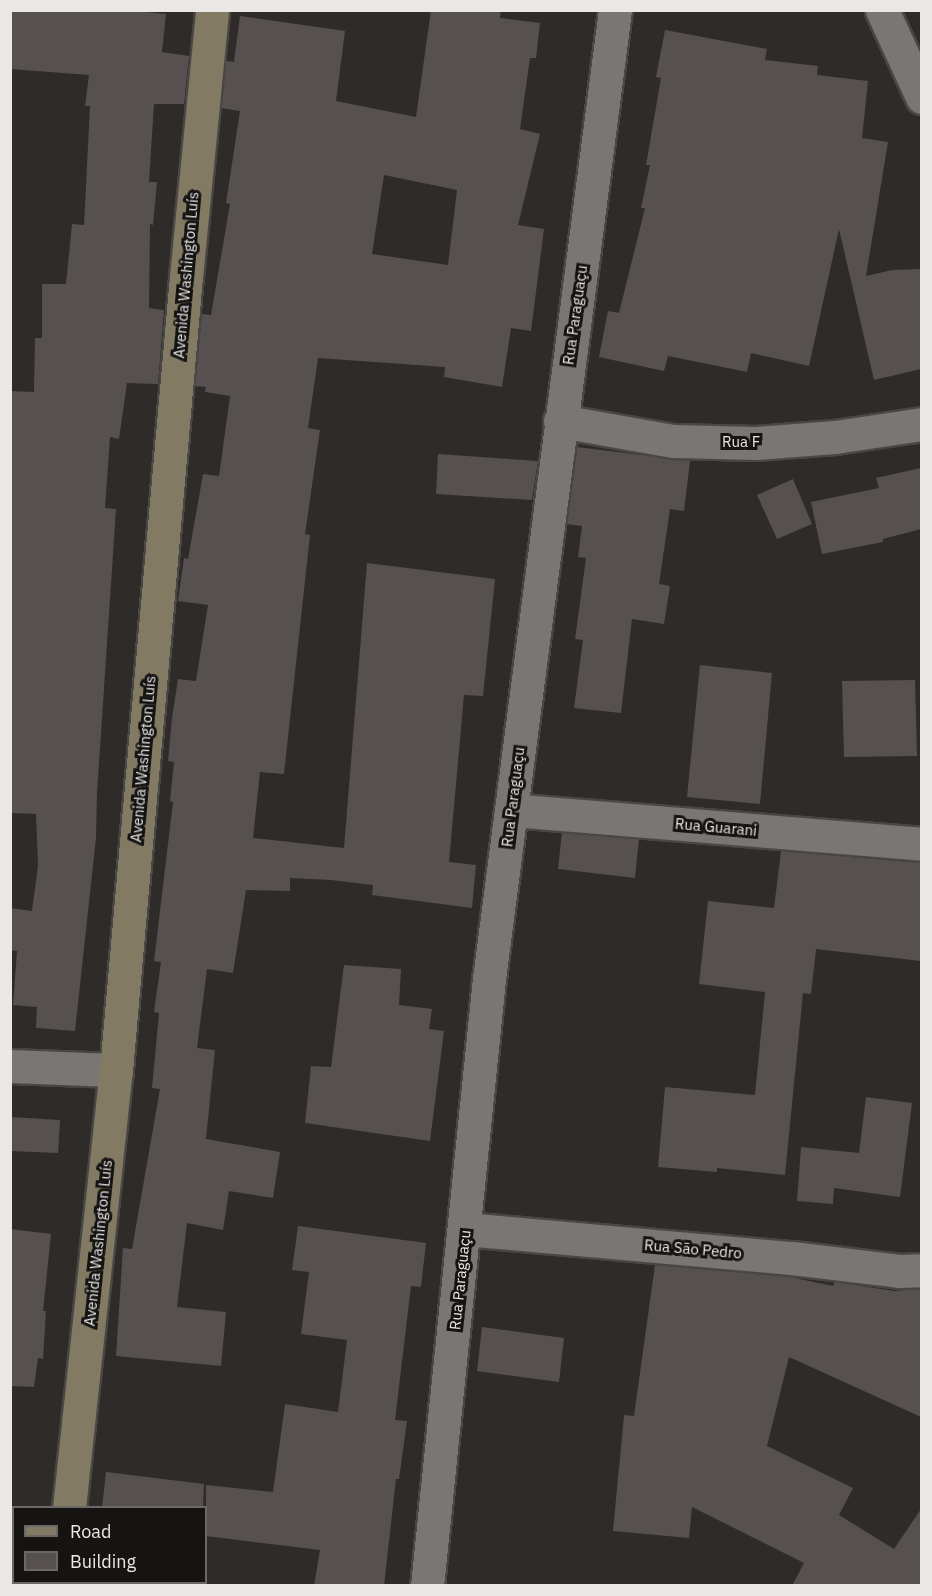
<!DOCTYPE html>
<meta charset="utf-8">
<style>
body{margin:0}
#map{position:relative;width:932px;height:1596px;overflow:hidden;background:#2e2b29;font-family:"IBM Plex Sans",sans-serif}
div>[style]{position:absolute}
.building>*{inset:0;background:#565150}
.roads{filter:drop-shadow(2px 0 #494745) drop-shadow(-2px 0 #494745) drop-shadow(0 2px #494745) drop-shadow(0 -2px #494745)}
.minor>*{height:33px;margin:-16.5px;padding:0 16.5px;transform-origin:16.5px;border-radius:16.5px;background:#797673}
.secondary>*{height:33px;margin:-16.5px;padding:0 16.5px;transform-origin:16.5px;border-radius:16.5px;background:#827a62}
span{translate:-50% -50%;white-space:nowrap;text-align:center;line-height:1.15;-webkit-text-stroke:6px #151413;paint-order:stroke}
.street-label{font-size:15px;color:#eae8e6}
.frame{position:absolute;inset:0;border:12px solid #eae8e6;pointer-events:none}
.legend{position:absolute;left:12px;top:1506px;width:195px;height:78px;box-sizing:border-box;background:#151413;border:2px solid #6a6967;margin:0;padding:8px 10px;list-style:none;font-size:18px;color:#eae8e6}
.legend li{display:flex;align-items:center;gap:12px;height:30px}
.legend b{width:30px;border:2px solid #6a6967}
</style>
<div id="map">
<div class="building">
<div style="clip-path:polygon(10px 10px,126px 10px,166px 14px,162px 52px,189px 56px,184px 104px,154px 104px,149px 182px,157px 182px,153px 225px,150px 224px,149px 308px,164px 310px,158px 384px,127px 383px,119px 439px,110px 437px,105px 508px,116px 509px,97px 793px,96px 838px,75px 1031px,36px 1028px,37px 1007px,13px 1005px,17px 951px,10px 950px,10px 908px,32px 911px,38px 866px,36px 814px,10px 813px,10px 391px,34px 392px,35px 338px,42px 338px,42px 284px,66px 284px,72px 224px,84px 225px,90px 106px,85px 106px,89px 75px,10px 69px)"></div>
<div style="clip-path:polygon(evenodd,431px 10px,501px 10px,500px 18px,540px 23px,536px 58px,530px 58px,520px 129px,540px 134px,518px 225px,544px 229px,531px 331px,511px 328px,502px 387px,444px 377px,445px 367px,318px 358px,308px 428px,320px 430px,305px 534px,310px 535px,284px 774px,260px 772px,253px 838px,344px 848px,367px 563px,495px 579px,483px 696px,464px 695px,449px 862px,476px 865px,472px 908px,372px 895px,373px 885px,331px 880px,290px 878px,290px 891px,246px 890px,233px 973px,207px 969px,197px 1048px,215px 1050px,206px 1139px,280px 1152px,273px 1198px,229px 1191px,223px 1230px,187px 1223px,177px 1307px,226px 1312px,221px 1366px,116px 1356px,123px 1248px,132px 1249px,160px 1089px,152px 1088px,159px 1013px,154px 1012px,161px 962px,154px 961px,173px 802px,170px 801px,174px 762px,168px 761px,172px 718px,178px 679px,196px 681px,208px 605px,178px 601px,184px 558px,188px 559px,203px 474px,219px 476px,230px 396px,205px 392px,206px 387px,195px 386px,202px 314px,211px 315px,230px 204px,226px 203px,240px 111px,221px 108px,226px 61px,234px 62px,240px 16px,345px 31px,336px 101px,416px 117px,431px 10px,384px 175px,457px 190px,448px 265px,372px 254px,384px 175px)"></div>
<div style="clip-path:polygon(665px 30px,767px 49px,765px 60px,818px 66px,817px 75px,868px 81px,862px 138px,888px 142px,866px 276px,892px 270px,921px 269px,921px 369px,874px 380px,839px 229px,809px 366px,751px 353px,747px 372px,668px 356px,664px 371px,599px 357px,608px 311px,619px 313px,645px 208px,641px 208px,650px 165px,646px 165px,661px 78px,656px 77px)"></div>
<div style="clip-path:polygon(577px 447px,690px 461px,684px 511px,670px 509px,659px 584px,670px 586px,664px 624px,632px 619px,621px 713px,574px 708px,583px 640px,575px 639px,586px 558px,578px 557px,582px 526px,567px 524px)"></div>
<div style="clip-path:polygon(438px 454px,538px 461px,532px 500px,436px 494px)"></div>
<div style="clip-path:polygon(921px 468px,921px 529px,883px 539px,883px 542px,822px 554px,811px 502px,879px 488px,876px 478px)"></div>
<div style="clip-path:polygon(793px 479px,812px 524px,777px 539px,757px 495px)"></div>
<div style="clip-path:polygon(700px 665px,772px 673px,760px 804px,687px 797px)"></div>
<div style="clip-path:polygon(915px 680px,917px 756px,844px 757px,842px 681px)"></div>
<div style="clip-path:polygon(562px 833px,639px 839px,635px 878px,558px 869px)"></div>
<div style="clip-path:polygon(781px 851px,921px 863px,921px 961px,816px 949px,811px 994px,803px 993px,785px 1175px,717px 1168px,717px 1172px,658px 1167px,665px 1087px,755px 1095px,765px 992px,699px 984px,708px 901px,774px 908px)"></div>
<div style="clip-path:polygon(344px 965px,401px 969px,399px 1005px,432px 1009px,429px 1029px,444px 1031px,430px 1141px,305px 1123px,311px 1066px,331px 1067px)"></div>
<div style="clip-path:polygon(866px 1097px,912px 1103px,900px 1197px,834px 1188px,833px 1204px,797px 1201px,801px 1147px,859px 1153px)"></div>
<div style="clip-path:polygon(10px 1117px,60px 1120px,58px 1153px,10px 1151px)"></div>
<div style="clip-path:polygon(298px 1226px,426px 1243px,421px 1287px,411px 1286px,395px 1420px,407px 1421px,399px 1479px,396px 1479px,384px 1586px,314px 1586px,320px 1550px,206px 1536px,206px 1485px,273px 1492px,285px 1404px,338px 1412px,347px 1340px,301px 1334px,309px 1272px,292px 1270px)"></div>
<div style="clip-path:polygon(10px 1229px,51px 1234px,43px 1311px,46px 1311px,43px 1359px,38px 1358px,34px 1387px,10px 1386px)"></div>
<div style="clip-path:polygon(655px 1265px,790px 1277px,833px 1286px,835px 1282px,894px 1291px,921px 1289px,921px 1417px,789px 1357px,767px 1446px,853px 1488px,839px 1515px,894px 1549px,921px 1509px,921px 1586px,792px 1586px,804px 1563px,692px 1507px,689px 1538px,613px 1531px,624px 1415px,634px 1416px)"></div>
<div style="clip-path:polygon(482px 1327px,564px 1338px,559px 1382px,477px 1371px)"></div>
<div style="clip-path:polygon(106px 1472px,204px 1484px,203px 1508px,102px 1508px)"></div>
</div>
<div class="roads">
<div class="minor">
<div style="left:882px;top:10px;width:96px;rotate:65.3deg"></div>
<div style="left:560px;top:421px;width:116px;rotate:10deg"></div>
<div style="left:674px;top:441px;width:82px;rotate:1.4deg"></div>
<div style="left:756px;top:443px;width:79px;rotate:-4.3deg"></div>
<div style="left:835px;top:437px;width:88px;rotate:-8.5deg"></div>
<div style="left:511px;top:810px;width:412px;rotate:4.7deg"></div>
<div style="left:10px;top:1066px;width:106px;rotate:2.2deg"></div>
<div style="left:465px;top:1229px;width:328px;rotate:5.1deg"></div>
<div style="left:792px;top:1258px;width:108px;rotate:6.9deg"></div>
<div style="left:899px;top:1271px;width:23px;rotate:-2deg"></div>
<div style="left:427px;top:1586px;width:610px;rotate:-84.17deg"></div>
<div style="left:489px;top:979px;width:977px;rotate:-82.59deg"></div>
</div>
<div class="secondary">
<div style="left:69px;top:1508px;width:441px;rotate:-83.9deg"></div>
<div style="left:116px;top:1070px;width:796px;rotate:-84.96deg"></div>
<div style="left:186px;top:277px;width:268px;rotate:-84.4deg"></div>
<div style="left:61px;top:1586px;width:4px;rotate:-90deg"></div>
</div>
</div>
<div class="street-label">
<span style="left:186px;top:275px;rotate:-85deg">Avenida Washington Luís</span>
<span style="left:575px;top:315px;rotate:-82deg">Rua Paraguaçu</span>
<span style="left:741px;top:442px">Rua F</span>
<span style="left:143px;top:759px;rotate:-85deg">Avenida Washington Luís</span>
<span style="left:513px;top:797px;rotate:-83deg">Rua Paraguaçu</span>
<span style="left:716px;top:827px;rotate:5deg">Rua Guarani</span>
<span style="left:98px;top:1243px;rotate:-84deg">Avenida Washington Luís</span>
<span style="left:693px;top:1249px;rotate:5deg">Rua São Pedro</span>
<span style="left:460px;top:1280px;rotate:-84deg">Rua Paraguaçu</span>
</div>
<div class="frame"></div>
<ul class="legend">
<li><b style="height:8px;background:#827a62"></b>Road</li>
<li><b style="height:16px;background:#565150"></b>Building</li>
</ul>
</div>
